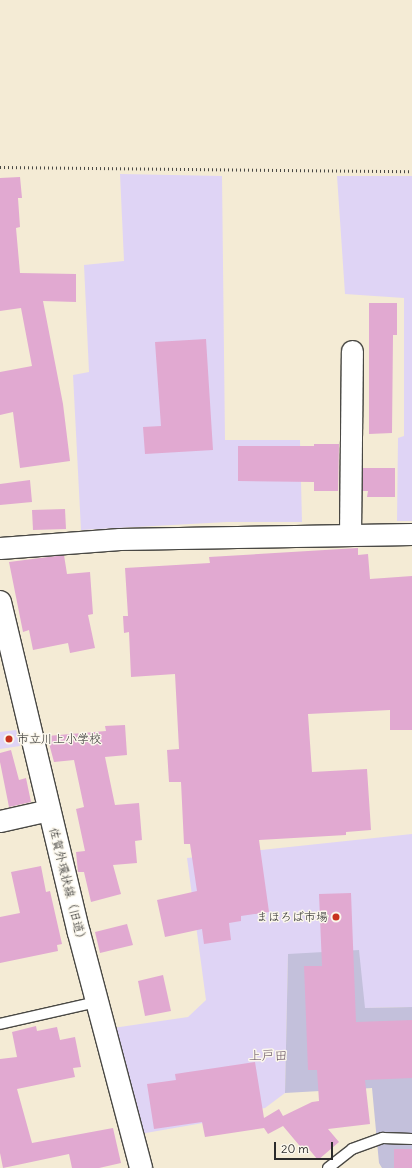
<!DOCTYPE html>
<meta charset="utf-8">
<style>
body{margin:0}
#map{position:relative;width:412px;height:1168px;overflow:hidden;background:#f4ebd5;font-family:Delius,"Klee One",sans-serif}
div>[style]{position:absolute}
.built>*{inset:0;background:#dfd4f5}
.industrial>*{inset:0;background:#c3c0db}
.building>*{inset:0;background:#e1a9d1}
.path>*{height:2.5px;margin-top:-1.25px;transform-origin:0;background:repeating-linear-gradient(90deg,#494844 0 1px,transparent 0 4px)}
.roads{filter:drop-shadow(1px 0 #494844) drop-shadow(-1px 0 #494844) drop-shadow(0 1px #494844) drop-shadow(0 -1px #494844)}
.service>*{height:10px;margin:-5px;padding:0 5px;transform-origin:5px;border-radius:5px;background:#fff}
.minor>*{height:21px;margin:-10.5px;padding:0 10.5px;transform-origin:10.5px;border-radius:10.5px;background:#fff}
.tertiary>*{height:22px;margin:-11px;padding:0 11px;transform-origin:11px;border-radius:11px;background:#fff}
.dots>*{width:11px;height:11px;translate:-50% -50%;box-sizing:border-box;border:2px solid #fbf7ec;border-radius:50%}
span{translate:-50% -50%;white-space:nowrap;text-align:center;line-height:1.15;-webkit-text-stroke:3px #fbf7ec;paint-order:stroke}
.poi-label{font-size:12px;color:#2b2b2b}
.left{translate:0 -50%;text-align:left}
.right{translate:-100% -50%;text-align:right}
.street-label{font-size:12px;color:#2b2b2b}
.neighbourhood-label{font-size:13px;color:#6b5765}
.scale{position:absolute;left:274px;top:1142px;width:59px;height:18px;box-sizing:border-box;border:2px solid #2b2b2b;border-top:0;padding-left:5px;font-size:12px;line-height:14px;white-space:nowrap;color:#2b2b2b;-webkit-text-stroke:3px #fbf7ec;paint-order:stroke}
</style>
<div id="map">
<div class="built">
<div style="clip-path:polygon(120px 174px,222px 176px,225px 440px,300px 440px,302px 522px,227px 522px,81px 530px,73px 375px,89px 372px,84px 265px,124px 261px)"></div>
<div style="clip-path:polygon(337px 176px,412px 176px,412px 521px,397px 521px,398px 438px,404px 436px,404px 298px,345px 294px)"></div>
<div style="clip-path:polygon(16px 730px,20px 746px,0 749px,0 732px)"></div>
<div style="clip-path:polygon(412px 834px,412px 1007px,365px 1008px,288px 954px,285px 1093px,265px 1108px,202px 1118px,203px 1123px,140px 1134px,113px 1028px,188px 1017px,206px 1000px,187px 858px)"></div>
</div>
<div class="industrial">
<div style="clip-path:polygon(359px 950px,365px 1008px,412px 1007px,412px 1168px,382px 1168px,379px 1163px,372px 1088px,285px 1093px,288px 954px)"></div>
</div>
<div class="building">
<div style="clip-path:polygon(20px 177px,22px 198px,18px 198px,20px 227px,16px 228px,20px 273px,76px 274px,76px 302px,43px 301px,63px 404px,70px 461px,20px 468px,13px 412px,0 415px,0 372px,32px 366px,21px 308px,0 311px,0 178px)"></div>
<div style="clip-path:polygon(369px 303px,397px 303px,397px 335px,393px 335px,392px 433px,369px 434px)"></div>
<div style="clip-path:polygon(206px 339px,213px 450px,145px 454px,143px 427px,161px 426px,155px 342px)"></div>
<div style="clip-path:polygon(314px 444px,339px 444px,338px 491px,314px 491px,314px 482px,238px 481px,238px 446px,314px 446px)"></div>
<div style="clip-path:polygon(363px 468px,395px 468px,395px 497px,367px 497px,368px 491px,362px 491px)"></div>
<div style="clip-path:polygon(30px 480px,32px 502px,0 505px,0 484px)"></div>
<div style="clip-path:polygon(65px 509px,66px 529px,33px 530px,32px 510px)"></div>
<div style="clip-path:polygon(358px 548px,358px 555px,368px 554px,370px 579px,412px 576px,412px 730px,390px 730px,390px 710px,308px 714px,312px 772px,367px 769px,371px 830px,346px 832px,346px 835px,259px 840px,269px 912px,241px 916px,241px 921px,229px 923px,231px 940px,204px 944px,202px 929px,165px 937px,157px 900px,197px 891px,190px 844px,184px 844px,181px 782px,169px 782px,167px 750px,179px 749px,175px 674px,131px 677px,129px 632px,124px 633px,123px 616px,128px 616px,125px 568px,210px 563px,209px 557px)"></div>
<div style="clip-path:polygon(64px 555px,67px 574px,90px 572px,93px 614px,88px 615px,95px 648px,70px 653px,68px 643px,33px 650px,29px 630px,23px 632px,9px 562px)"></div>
<div style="clip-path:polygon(125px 725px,127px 755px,105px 757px,115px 805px,139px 803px,142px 840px,135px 841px,137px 863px,113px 865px,121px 894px,91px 902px,84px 872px,78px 872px,76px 852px,85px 851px,76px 809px,84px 807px,74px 760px,54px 762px,47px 736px,106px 731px,105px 726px)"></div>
<div style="clip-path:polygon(11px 750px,19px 780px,26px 778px,31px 802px,9px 807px,0 762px,0 753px)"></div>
<div style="clip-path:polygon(41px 866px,46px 892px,50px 891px,62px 944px,57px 945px,58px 951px,0 963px,0 917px,20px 913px,11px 872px)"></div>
<div style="clip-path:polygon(351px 893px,356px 1022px,412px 1020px,412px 1078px,365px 1080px,370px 1124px,328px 1129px,339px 1142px,318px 1160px,308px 1148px,304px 1151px,283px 1126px,268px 1134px,264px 1128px,205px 1137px,202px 1122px,154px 1129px,147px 1084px,176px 1080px,175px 1074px,255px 1062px,264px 1118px,279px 1109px,283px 1116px,312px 1102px,319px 1101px,317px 1070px,308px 1070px,304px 966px,322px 966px,319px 894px)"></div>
<div style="clip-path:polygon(127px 924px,133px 945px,100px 953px,95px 932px)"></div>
<div style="clip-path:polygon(163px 975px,171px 1011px,145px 1016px,138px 981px)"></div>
<div style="clip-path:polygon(36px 1026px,37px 1031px,57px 1027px,60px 1040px,75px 1037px,81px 1067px,73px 1068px,75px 1077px,17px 1089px,32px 1143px,113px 1128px,121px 1163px,99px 1168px,72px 1168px,69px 1154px,3px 1168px,0 1153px,0 1059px,17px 1057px,12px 1032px)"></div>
<div style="clip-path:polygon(394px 1149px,412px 1149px,412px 1168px,394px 1168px)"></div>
</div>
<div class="path">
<div style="left:0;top:167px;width:412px;rotate:0.6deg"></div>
</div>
<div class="roads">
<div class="service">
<div style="left:0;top:1024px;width:99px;rotate:-12.8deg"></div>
<div style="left:328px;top:1168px;width:31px;rotate:-38deg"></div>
<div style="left:352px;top:1149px;width:33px;rotate:-20deg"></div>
<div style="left:383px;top:1138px;width:29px;rotate:2deg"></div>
</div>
<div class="minor">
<div style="left:350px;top:534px;width:183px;rotate:-89.4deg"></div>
<div style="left:0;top:548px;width:120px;rotate:-4.3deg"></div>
<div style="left:120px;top:539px;width:292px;rotate:-1deg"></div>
<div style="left:0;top:821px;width:50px;rotate:-12.7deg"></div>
</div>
<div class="tertiary">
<div style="left:0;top:602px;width:340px;rotate:76.6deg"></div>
<div style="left:79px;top:933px;width:243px;rotate:75.2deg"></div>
</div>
</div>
<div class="dots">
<div style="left:9px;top:739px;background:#c8321e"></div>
<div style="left:336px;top:917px;background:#c8321e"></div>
</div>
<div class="poi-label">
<span class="left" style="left:17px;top:739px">市立川上小学校</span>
<span class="right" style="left:328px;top:917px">まほろば市場</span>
</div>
<div class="street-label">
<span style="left:68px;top:886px;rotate:76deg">佐賀外環状線（旧道）</span>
</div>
<div class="neighbourhood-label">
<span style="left:268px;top:1056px">上戸田</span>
</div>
<div class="scale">20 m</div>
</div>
